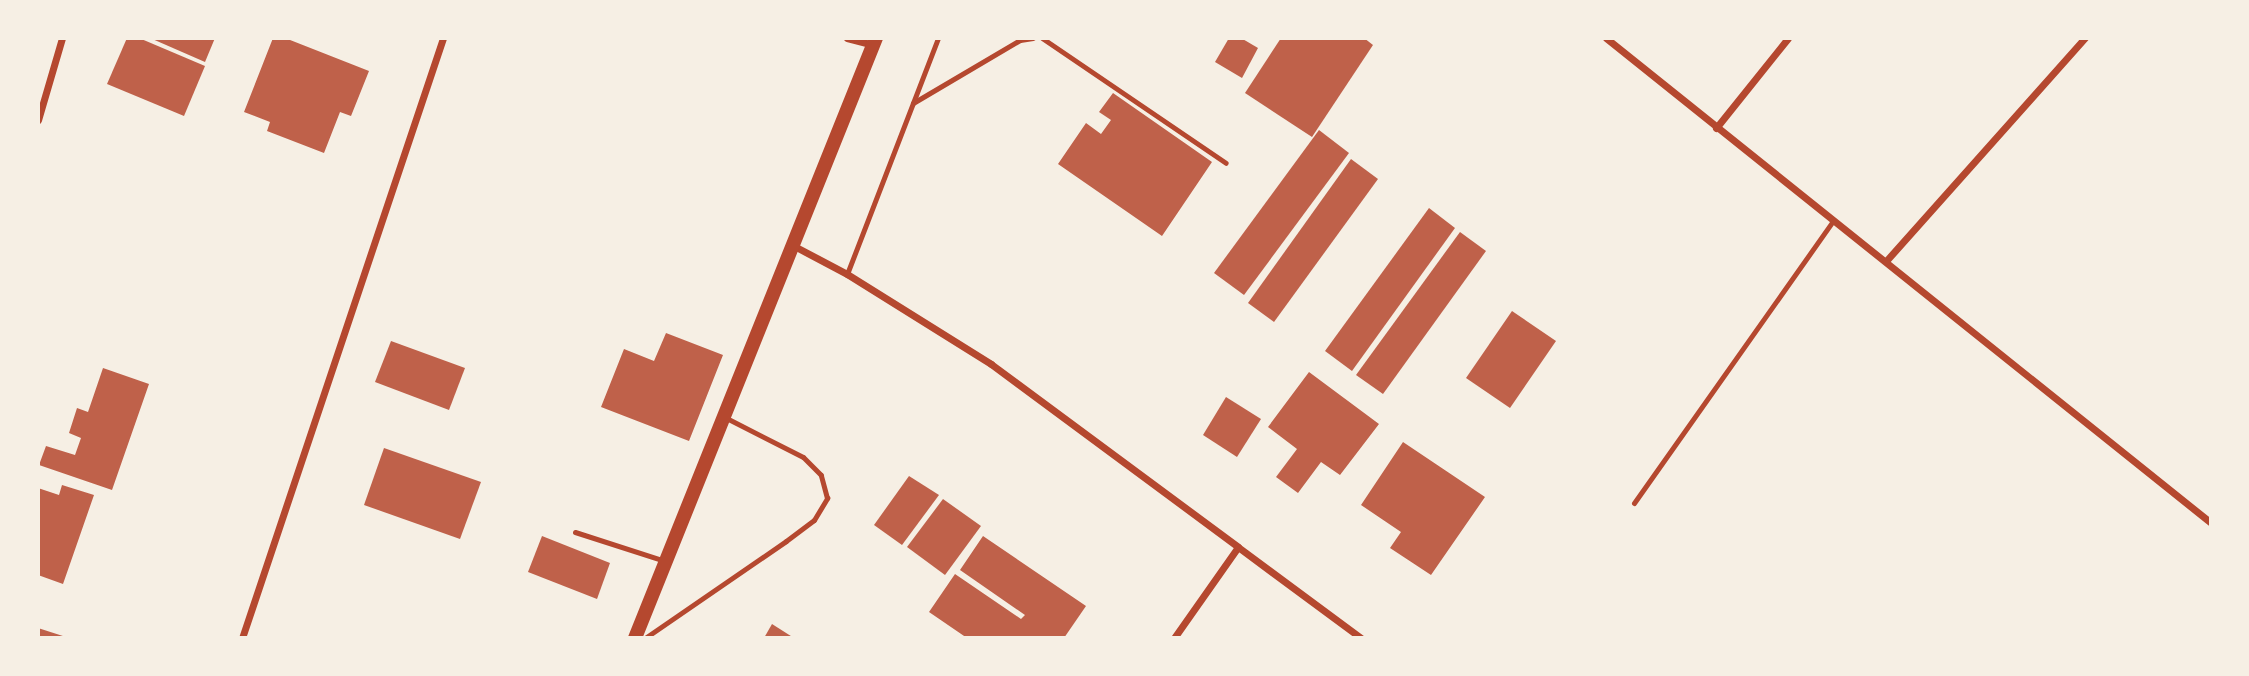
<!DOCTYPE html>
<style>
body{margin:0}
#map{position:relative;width:2249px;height:676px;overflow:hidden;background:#f6efe4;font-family:"Work Sans",sans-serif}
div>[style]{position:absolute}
.building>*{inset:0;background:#bf614a}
.service>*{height:5px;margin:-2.5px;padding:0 2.5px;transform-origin:2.5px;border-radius:2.5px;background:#b5482f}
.minor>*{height:7px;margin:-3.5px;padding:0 3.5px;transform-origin:3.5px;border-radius:3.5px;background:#b5482f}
.secondary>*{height:14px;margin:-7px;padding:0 7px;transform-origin:7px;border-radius:7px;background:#b5482f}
span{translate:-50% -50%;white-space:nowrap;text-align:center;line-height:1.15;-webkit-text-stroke:5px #f6efe4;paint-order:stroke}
.frame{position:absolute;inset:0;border:40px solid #f6efe4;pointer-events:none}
</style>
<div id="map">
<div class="building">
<div style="clip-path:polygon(127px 38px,139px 38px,205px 66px,184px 116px,107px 84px)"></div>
<div style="clip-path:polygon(150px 38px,215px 38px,205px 62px)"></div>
<div style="clip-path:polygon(273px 38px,285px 38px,369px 71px,351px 116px,340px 112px,324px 153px,267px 131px,270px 122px,244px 112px)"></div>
<div style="clip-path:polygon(1229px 38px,1241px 38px,1258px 48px,1242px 78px,1215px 62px)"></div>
<div style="clip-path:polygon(1281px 38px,1364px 38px,1373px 45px,1312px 137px,1245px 93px)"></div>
<div style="clip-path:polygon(1113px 93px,1212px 162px,1162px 236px,1058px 164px,1086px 123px,1101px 134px,1111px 120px,1099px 112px)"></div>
<div style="clip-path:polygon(1319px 130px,1349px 153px,1244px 295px,1214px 273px)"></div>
<div style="clip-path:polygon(1351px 159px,1378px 179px,1274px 322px,1248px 303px)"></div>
<div style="clip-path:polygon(1429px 208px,1455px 228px,1352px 371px,1325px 351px)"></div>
<div style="clip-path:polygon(1460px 232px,1486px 251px,1383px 394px,1356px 375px)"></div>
<div style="clip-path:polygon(1512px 311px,1556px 341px,1510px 408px,1466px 378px)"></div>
<div style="clip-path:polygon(666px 333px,723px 355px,689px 441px,601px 407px,624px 349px,654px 361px)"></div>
<div style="clip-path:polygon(391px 341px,465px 368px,449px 410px,375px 382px)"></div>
<div style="clip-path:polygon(103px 368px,149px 384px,112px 490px,39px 465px,46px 446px,75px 455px,81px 438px,69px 433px,77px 408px,88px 412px)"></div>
<div style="clip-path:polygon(1309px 372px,1379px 424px,1340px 475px,1321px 462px,1298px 493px,1276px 477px,1297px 449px,1268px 427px)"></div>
<div style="clip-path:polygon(1226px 397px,1261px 419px,1237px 457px,1203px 435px)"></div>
<div style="clip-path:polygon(1403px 442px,1485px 497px,1431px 575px,1390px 548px,1401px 532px,1361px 505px)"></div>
<div style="clip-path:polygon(384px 448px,481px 482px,460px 539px,364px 505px)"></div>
<div style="clip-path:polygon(909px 476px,939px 495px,902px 545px,874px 525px)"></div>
<div style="clip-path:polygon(62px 485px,94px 495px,63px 584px,38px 575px,38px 488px,59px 495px)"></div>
<div style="clip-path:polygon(943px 499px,981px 526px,945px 575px,907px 547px)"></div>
<div style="clip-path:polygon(542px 536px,610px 563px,597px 599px,528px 572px)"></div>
<div style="clip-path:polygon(983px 536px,1086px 606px,1064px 638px,967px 638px,929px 612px,955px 574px,1021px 619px,1025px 615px,960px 570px)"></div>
<div style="clip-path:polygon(772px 624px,794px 638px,764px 638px)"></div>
<div style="clip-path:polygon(38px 628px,66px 637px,66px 638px,38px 638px)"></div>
</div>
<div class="service">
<div style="left:1042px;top:38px;width:222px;rotate:34.2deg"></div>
<div style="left:913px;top:103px;width:124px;rotate:-30.5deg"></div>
<div style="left:1020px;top:40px;width:13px;rotate:-9deg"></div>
<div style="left:847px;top:274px;width:253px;rotate:-68.9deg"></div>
<div style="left:1634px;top:503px;width:344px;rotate:-54.8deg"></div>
<div style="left:575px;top:532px;width:95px;rotate:17.9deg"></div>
<div style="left:645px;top:638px;width:171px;rotate:-34.5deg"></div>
<div style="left:786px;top:541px;width:35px;rotate:-37deg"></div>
<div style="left:814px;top:520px;width:26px;rotate:-59deg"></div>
<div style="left:827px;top:498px;width:24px;rotate:-105deg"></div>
<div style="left:821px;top:475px;width:25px;rotate:-135deg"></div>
<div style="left:803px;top:457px;width:86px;rotate:-153.1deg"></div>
</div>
<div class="minor">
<div style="left:847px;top:38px;width:27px;rotate:15deg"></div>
<div style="left:1606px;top:38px;width:774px;rotate:38.71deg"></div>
<div style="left:38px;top:120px;width:85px;rotate:-73.7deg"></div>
<div style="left:1716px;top:128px;width:115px;rotate:-51.3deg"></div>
<div style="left:796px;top:247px;width:58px;rotate:27.9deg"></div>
<div style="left:847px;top:274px;width:170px;rotate:32deg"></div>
<div style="left:991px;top:364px;width:307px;rotate:36.5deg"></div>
<div style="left:1886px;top:261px;width:299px;rotate:-48.3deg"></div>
<div style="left:242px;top:638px;width:633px;rotate:-71.48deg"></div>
<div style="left:1174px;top:638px;width:111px;rotate:-54.9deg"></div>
<div style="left:1238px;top:547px;width:153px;rotate:36.5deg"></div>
</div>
<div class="secondary">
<div style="left:635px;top:638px;width:647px;rotate:-68.12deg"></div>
</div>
<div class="frame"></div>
</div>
